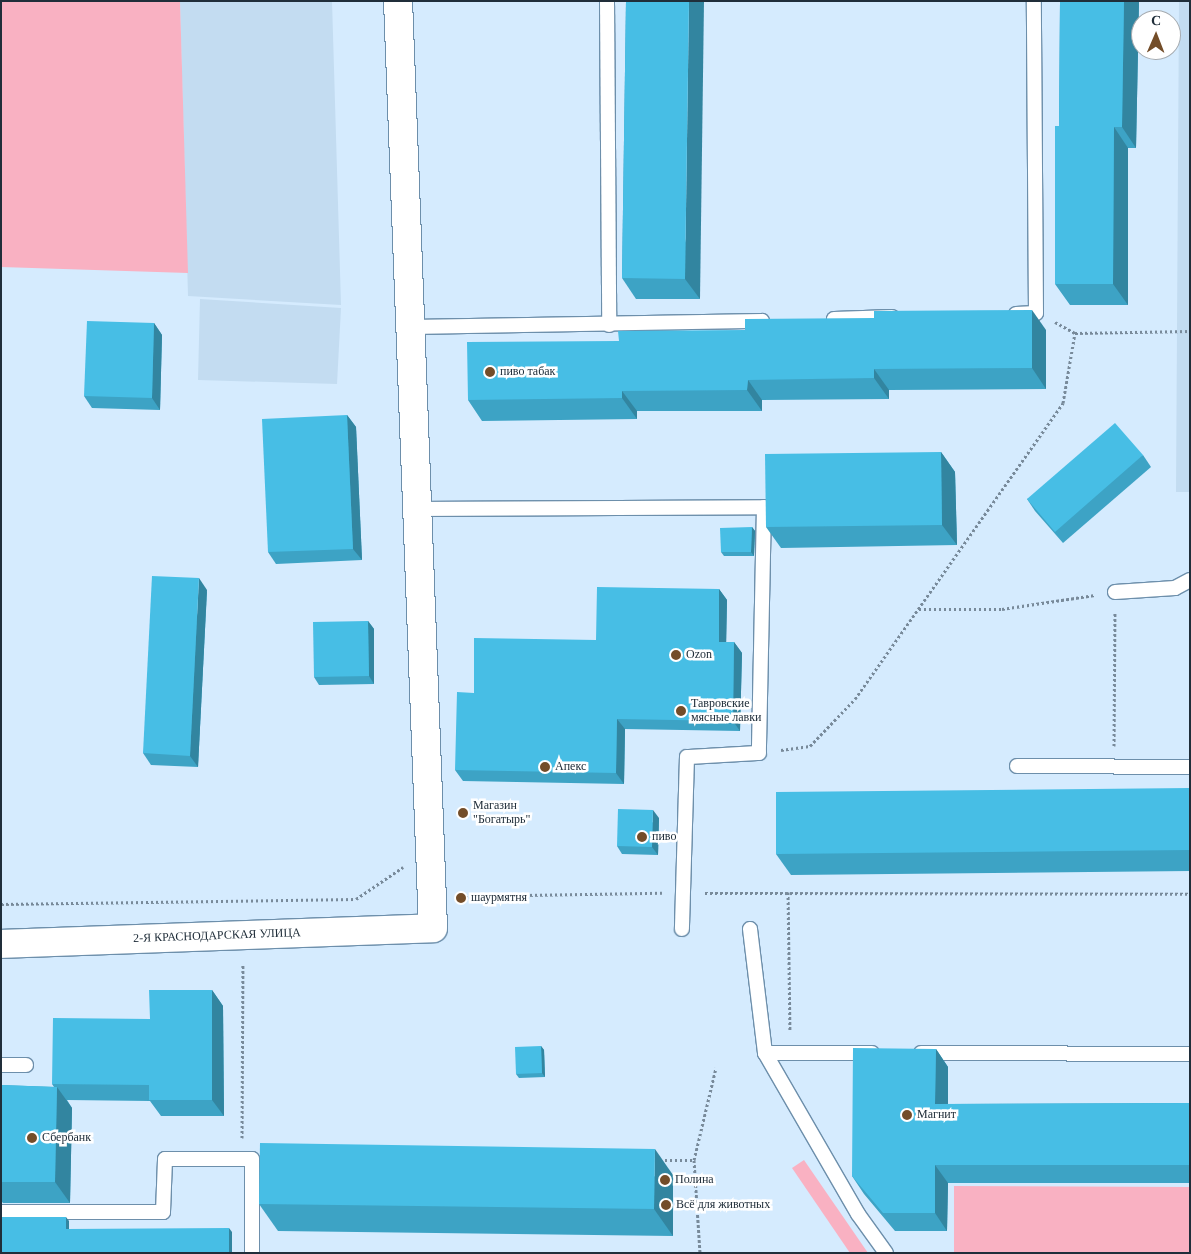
<!DOCTYPE html>
<meta charset="utf-8">
<style>
body{margin:0}
#map{position:relative;width:1191px;height:1254px;overflow:hidden;background:#d5ebfe;font-family:Georgia,serif}
div>[style]{position:absolute}
.built>*{inset:0;background:#c3dcf1}
.green>*{inset:0;background:#f9b1c2}
.path>*{height:3px;margin-top:-1.5px;transform-origin:0;background:repeating-linear-gradient(90deg,#788a9a 0 2.5px,transparent 0 5px)}
.roads{filter:drop-shadow(1px 0 #6d8fab) drop-shadow(-1px 0 #6d8fab) drop-shadow(0 1px #6d8fab) drop-shadow(0 -1px #6d8fab)}
.lane>*{height:14px;margin:-7px;padding:0 7px;transform-origin:7px;border-radius:7px;background:#fff}
.secondary>*{height:28px;margin:-14px;padding:0 14px;transform-origin:14px;border-radius:14px;background:#fff}
.wall>*{inset:0;background:#3da3c5}
.shaded-wall>*{inset:0;background:#3285a0}
.building>*{inset:0;background:#47bee5}
.dots>*{width:14px;height:14px;translate:-50% -50%;box-sizing:border-box;border:2px solid #fff;border-radius:50%}
span{translate:-50% -50%;white-space:nowrap;text-align:center;line-height:1.15;-webkit-text-stroke:5px #fff;paint-order:stroke}
.poi-label{font-size:12px;color:#202e3a}
.left{translate:0 -50%;text-align:left}
.street-label{font-size:12px;color:#202e3a}
.frame{position:absolute;inset:0;border:2px solid #202e3a;pointer-events:none}
.north{position:absolute;left:1131px;top:10px;width:50px;height:50px;box-sizing:border-box;background:#fff;border:1px solid #a6abb0;border-radius:50%;rotate:1deg;font-size:14px;font-weight:700;line-height:20px;text-align:center;color:#202e3a}
.north::after{content:'';display:block;margin:auto;width:18px;height:22px;background:#734d29;clip-path:polygon(50% 0,100% 100%,50% 72%,0 100%)}
</style>
<div id="map">
<div class="built">
<div style="clip-path:polygon(180px 1px,332px 1px,341px 305px,188px 296px)"></div>
<div style="clip-path:polygon(1179px 1px,1190px 1px,1190px 492px,1176px 492px)"></div>
<div style="clip-path:polygon(200px 299px,341px 308px,337px 384px,198px 380px)"></div>
</div>
<div class="green">
<div style="clip-path:polygon(1px 1px,180px 1px,188px 273px,1px 267px)"></div>
<div style="clip-path:polygon(804px 1160px,868px 1253px,850px 1253px,792px 1168px)"></div>
<div style="clip-path:polygon(954px 1186px,1190px 1187px,1190px 1253px,954px 1252px)"></div>
</div>
<div class="path">
<div style="left:1055px;top:322px;width:23px;rotate:29deg"></div>
<div style="left:1075px;top:333px;width:115px;rotate:-1deg"></div>
<div style="left:919px;top:609px;width:83px"></div>
<div style="left:1002px;top:609px;width:94px;rotate:-8.6deg"></div>
<div style="left:1114px;top:746px;width:134px;rotate:-89.6deg"></div>
<div style="left:781px;top:750px;width:29px;rotate:-8deg"></div>
<div style="left:810px;top:746px;width:65px;rotate:-46.2deg"></div>
<div style="left:855px;top:699px;width:362px;rotate:-54.9deg"></div>
<div style="left:1063px;top:403px;width:71px;rotate:-80.3deg"></div>
<div style="left:788px;top:892px;width:139px;rotate:89.2deg"></div>
<div style="left:705px;top:893px;width:485px;rotate:0.1deg"></div>
<div style="left:460px;top:896px;width:202px;rotate:-0.9deg"></div>
<div style="left:1px;top:904px;width:355px;rotate:-0.8deg"></div>
<div style="left:356px;top:899px;width:57px;rotate:-34.2deg"></div>
<div style="left:242px;top:1138px;width:174px;rotate:-89.7deg"></div>
<div style="left:660px;top:1160px;width:34px"></div>
<div style="left:694px;top:1160px;width:95px;rotate:-76.6deg"></div>
<div style="left:694px;top:1160px;width:93px;rotate:86.3deg"></div>
</div>
<div class="roads">
<div class="lane">
<div style="left:607px;top:1px;width:324px;rotate:89.6deg"></div>
<div style="left:1016px;top:314px;width:20px;rotate:-3deg"></div>
<div style="left:1036px;top:313px;width:312px;rotate:-90.4deg"></div>
<div style="left:834px;top:319px;width:58px;rotate:-2deg"></div>
<div style="left:411px;top:327px;width:351px;rotate:-1deg"></div>
<div style="left:420px;top:509px;width:344px;rotate:-0.3deg"></div>
<div style="left:764px;top:507px;width:246px;rotate:91.2deg"></div>
<div style="left:759px;top:753px;width:72px;rotate:176.8deg"></div>
<div style="left:687px;top:757px;width:172px;rotate:91.7deg"></div>
<div style="left:1115px;top:592px;width:60px;rotate:-3.8deg"></div>
<div style="left:1175px;top:588px;width:17px;rotate:-28deg"></div>
<div style="left:1017px;top:766px;width:173px;rotate:0.3deg"></div>
<div style="left:750px;top:929px;width:125px;rotate:83.1deg"></div>
<div style="left:765px;top:1053px;width:186px;rotate:60deg"></div>
<div style="left:858px;top:1214px;width:48px;rotate:54.3deg"></div>
<div style="left:765px;top:1053px;width:107px"></div>
<div style="left:921px;top:1053px;width:269px;rotate:0.2deg"></div>
<div style="left:1px;top:1065px;width:25px"></div>
<div style="left:1px;top:1212px;width:162px"></div>
<div style="left:163px;top:1212px;width:53px;rotate:-87.8deg"></div>
<div style="left:165px;top:1159px;width:87px"></div>
<div style="left:252px;top:1159px;width:94px;rotate:90deg"></div>
</div>
<div class="secondary">
<div style="left:1px;top:944px;width:432px;rotate:-2.1deg"></div>
<div style="left:433px;top:928px;width:928px;rotate:-92.16deg"></div>
</div>
</div>
<div class="wall">
<div style="clip-path:polygon(626px 1px,700px 299px,636px 299px,622px 278px)"></div>
<div style="clip-path:polygon(1060px 1px,1139px 1px,1136px 148px,1128px 148px,1128px 305px,1070px 305px,1055px 284px,1059px 126px)"></div>
<div style="clip-path:polygon(154px 323px,162px 335px,160px 410px,92px 408px,84px 396px)"></div>
<div style="clip-path:polygon(1046px 330px,1046px 389px,889px 390px,889px 399px,762px 400px,762px 411px,637px 411px,637px 419px,482px 421px,468px 400px,619px 341px)"></div>
<div style="clip-path:polygon(347px 415px,356px 427px,362px 560px,276px 564px,268px 552px)"></div>
<div style="clip-path:polygon(941px 452px,955px 472px,957px 545px,781px 548px,766px 527px)"></div>
<div style="clip-path:polygon(1143px 455px,1151px 467px,1063px 543px,1035px 511px,1027px 499px)"></div>
<div style="clip-path:polygon(752px 527px,755px 531px,754px 556px,724px 556px,721px 552px)"></div>
<div style="clip-path:polygon(719px 589px,727px 600px,726px 642px,734px 642px,742px 653px,740px 731px,625px 729px,624px 784px,463px 781px,455px 770px,596px 640px)"></div>
<div style="clip-path:polygon(207px 590px,198px 767px,151px 765px,143px 753px)"></div>
<div style="clip-path:polygon(368px 621px,374px 629px,374px 684px,319px 685px,314px 677px)"></div>
<div style="clip-path:polygon(1190px 788px,1190px 871px,791px 875px,776px 854px)"></div>
<div style="clip-path:polygon(659px 818px,658px 855px,622px 854px,617px 846px)"></div>
<div style="clip-path:polygon(212px 990px,223px 1006px,224px 1116px,161px 1116px,150px 1101px,67px 1100px,72px 1108px,70px 1203px,3px 1203px,1px 1201px,1px 1085px,54px 1087px,52px 1084px,150px 1019px)"></div>
<div style="clip-path:polygon(541px 1046px,544px 1050px,545px 1077px,519px 1078px,516px 1074px)"></div>
<div style="clip-path:polygon(936px 1049px,948px 1067px,948px 1104px,1190px 1103px,1190px 1183px,948px 1183px,947px 1231px,895px 1231px,864px 1194px,852px 1176px)"></div>
<div style="clip-path:polygon(673px 1175px,673px 1236px,278px 1231px,259px 1204px)"></div>
</div>
<div class="shaded-wall">
<div style="clip-path:polygon(689px 1px,704px 1px,700px 299px,685px 279px)"></div>
<div style="clip-path:polygon(1124px 1px,1139px 1px,1136px 148px,1122px 127px)"></div>
<div style="clip-path:polygon(1114px 127px,1128px 148px,1128px 305px,1113px 284px)"></div>
<div style="clip-path:polygon(1032px 310px,1046px 330px,1046px 389px,1032px 368px)"></div>
<div style="clip-path:polygon(154px 323px,162px 335px,160px 410px,152px 398px)"></div>
<div style="clip-path:polygon(874px 369px,889px 390px,889px 399px,874px 378px)"></div>
<div style="clip-path:polygon(748px 380px,762px 400px,762px 411px,747px 390px)"></div>
<div style="clip-path:polygon(622px 391px,637px 411px,637px 419px,622px 398px)"></div>
<div style="clip-path:polygon(347px 415px,356px 427px,362px 560px,353px 549px)"></div>
<div style="clip-path:polygon(941px 452px,955px 472px,957px 545px,942px 525px)"></div>
<div style="clip-path:polygon(752px 527px,755px 531px,754px 556px,751px 552px)"></div>
<div style="clip-path:polygon(199px 578px,207px 590px,198px 767px,190px 756px)"></div>
<div style="clip-path:polygon(719px 589px,727px 600px,726px 653px,719px 642px)"></div>
<div style="clip-path:polygon(368px 621px,374px 629px,374px 684px,369px 676px)"></div>
<div style="clip-path:polygon(734px 642px,742px 653px,740px 731px,733px 721px)"></div>
<div style="clip-path:polygon(617px 719px,625px 729px,624px 784px,616px 773px)"></div>
<div style="clip-path:polygon(653px 810px,659px 818px,658px 855px,652px 847px)"></div>
<div style="clip-path:polygon(212px 990px,223px 1006px,224px 1116px,212px 1100px)"></div>
<div style="clip-path:polygon(541px 1046px,544px 1050px,545px 1077px,542px 1073px)"></div>
<div style="clip-path:polygon(936px 1049px,948px 1067px,948px 1122px,935px 1104px)"></div>
<div style="clip-path:polygon(57px 1087px,72px 1108px,70px 1203px,55px 1182px)"></div>
<div style="clip-path:polygon(655px 1149px,673px 1175px,673px 1236px,654px 1209px)"></div>
<div style="clip-path:polygon(935px 1165px,948px 1183px,947px 1231px,935px 1213px)"></div>
<div style="clip-path:polygon(66px 1217px,69px 1221px,69px 1233px,66px 1229px)"></div>
<div style="clip-path:polygon(229px 1228px,232px 1232px,232px 1253px,229px 1253px)"></div>
</div>
<div class="building">
<div style="clip-path:polygon(626px 1px,689px 1px,685px 279px,622px 278px)"></div>
<div style="clip-path:polygon(1060px 1px,1124px 1px,1122px 127px,1114px 127px,1113px 284px,1055px 284px,1055px 126px,1059px 126px)"></div>
<div style="clip-path:polygon(1032px 310px,1032px 368px,874px 369px,874px 378px,748px 380px,747px 390px,622px 391px,622px 398px,468px 400px,467px 342px,619px 341px,618px 331px,745px 330px,745px 319px,874px 318px,874px 311px)"></div>
<div style="clip-path:polygon(87px 321px,154px 323px,152px 398px,84px 396px)"></div>
<div style="clip-path:polygon(347px 415px,353px 549px,268px 552px,262px 419px)"></div>
<div style="clip-path:polygon(1115px 423px,1143px 455px,1055px 532px,1027px 499px)"></div>
<div style="clip-path:polygon(941px 452px,942px 525px,766px 527px,765px 454px)"></div>
<div style="clip-path:polygon(752px 527px,751px 552px,721px 552px,720px 528px)"></div>
<div style="clip-path:polygon(152px 576px,199px 578px,190px 756px,143px 753px)"></div>
<div style="clip-path:polygon(597px 587px,719px 589px,719px 642px,734px 642px,733px 721px,617px 719px,616px 773px,455px 770px,457px 692px,474px 693px,474px 638px,596px 640px)"></div>
<div style="clip-path:polygon(368px 621px,369px 676px,314px 677px,313px 622px)"></div>
<div style="clip-path:polygon(1190px 788px,1190px 850px,776px 854px,776px 792px)"></div>
<div style="clip-path:polygon(618px 809px,653px 810px,652px 847px,617px 846px)"></div>
<div style="clip-path:polygon(149px 990px,212px 990px,212px 1100px,149px 1100px,149px 1085px,52px 1084px,53px 1018px,150px 1019px)"></div>
<div style="clip-path:polygon(541px 1046px,542px 1073px,516px 1074px,515px 1047px)"></div>
<div style="clip-path:polygon(853px 1048px,936px 1049px,935px 1104px,1190px 1103px,1190px 1165px,935px 1165px,935px 1213px,883px 1213px,852px 1176px)"></div>
<div style="clip-path:polygon(1px 1085px,57px 1087px,55px 1182px,1px 1182px)"></div>
<div style="clip-path:polygon(260px 1143px,655px 1149px,654px 1209px,259px 1204px)"></div>
<div style="clip-path:polygon(1px 1217px,66px 1217px,66px 1229px,229px 1228px,229px 1253px,1px 1253px)"></div>
</div>
<div class="dots">
<div style="left:490px;top:372px;background:#734d29"></div>
<div style="left:676px;top:655px;background:#734d29"></div>
<div style="left:681px;top:711px;background:#734d29"></div>
<div style="left:545px;top:767px;background:#734d29"></div>
<div style="left:463px;top:813px;background:#734d29"></div>
<div style="left:642px;top:837px;background:#734d29"></div>
<div style="left:461px;top:898px;background:#734d29"></div>
<div style="left:907px;top:1115px;background:#734d29"></div>
<div style="left:32px;top:1138px;background:#734d29"></div>
<div style="left:665px;top:1180px;background:#734d29"></div>
<div style="left:666px;top:1205px;background:#734d29"></div>
</div>
<div class="poi-label">
<span class="left" style="left:500px;top:372px">пиво табак</span>
<span class="left" style="left:686px;top:655px">Ozon</span>
<span class="left" style="left:691px;top:711px">Тавровские<br>мясные лавки</span>
<span class="left" style="left:555px;top:767px">Апекс</span>
<span class="left" style="left:473px;top:813px">Магазин<br>"Богатырь"</span>
<span class="left" style="left:652px;top:837px">пиво</span>
<span class="left" style="left:471px;top:898px">шаурмятня</span>
<span class="left" style="left:917px;top:1115px">Магнит</span>
<span class="left" style="left:42px;top:1138px">Сбербанк</span>
<span class="left" style="left:675px;top:1180px">Полина</span>
<span class="left" style="left:676px;top:1205px">Всё для животных</span>
</div>
<div class="street-label">
<span style="left:217px;top:936px;rotate:-2deg">2-Я КРАСНОДАРСКАЯ УЛИЦА</span>
</div>
<div class="frame"></div>
<div class="north">С</div>
</div>
